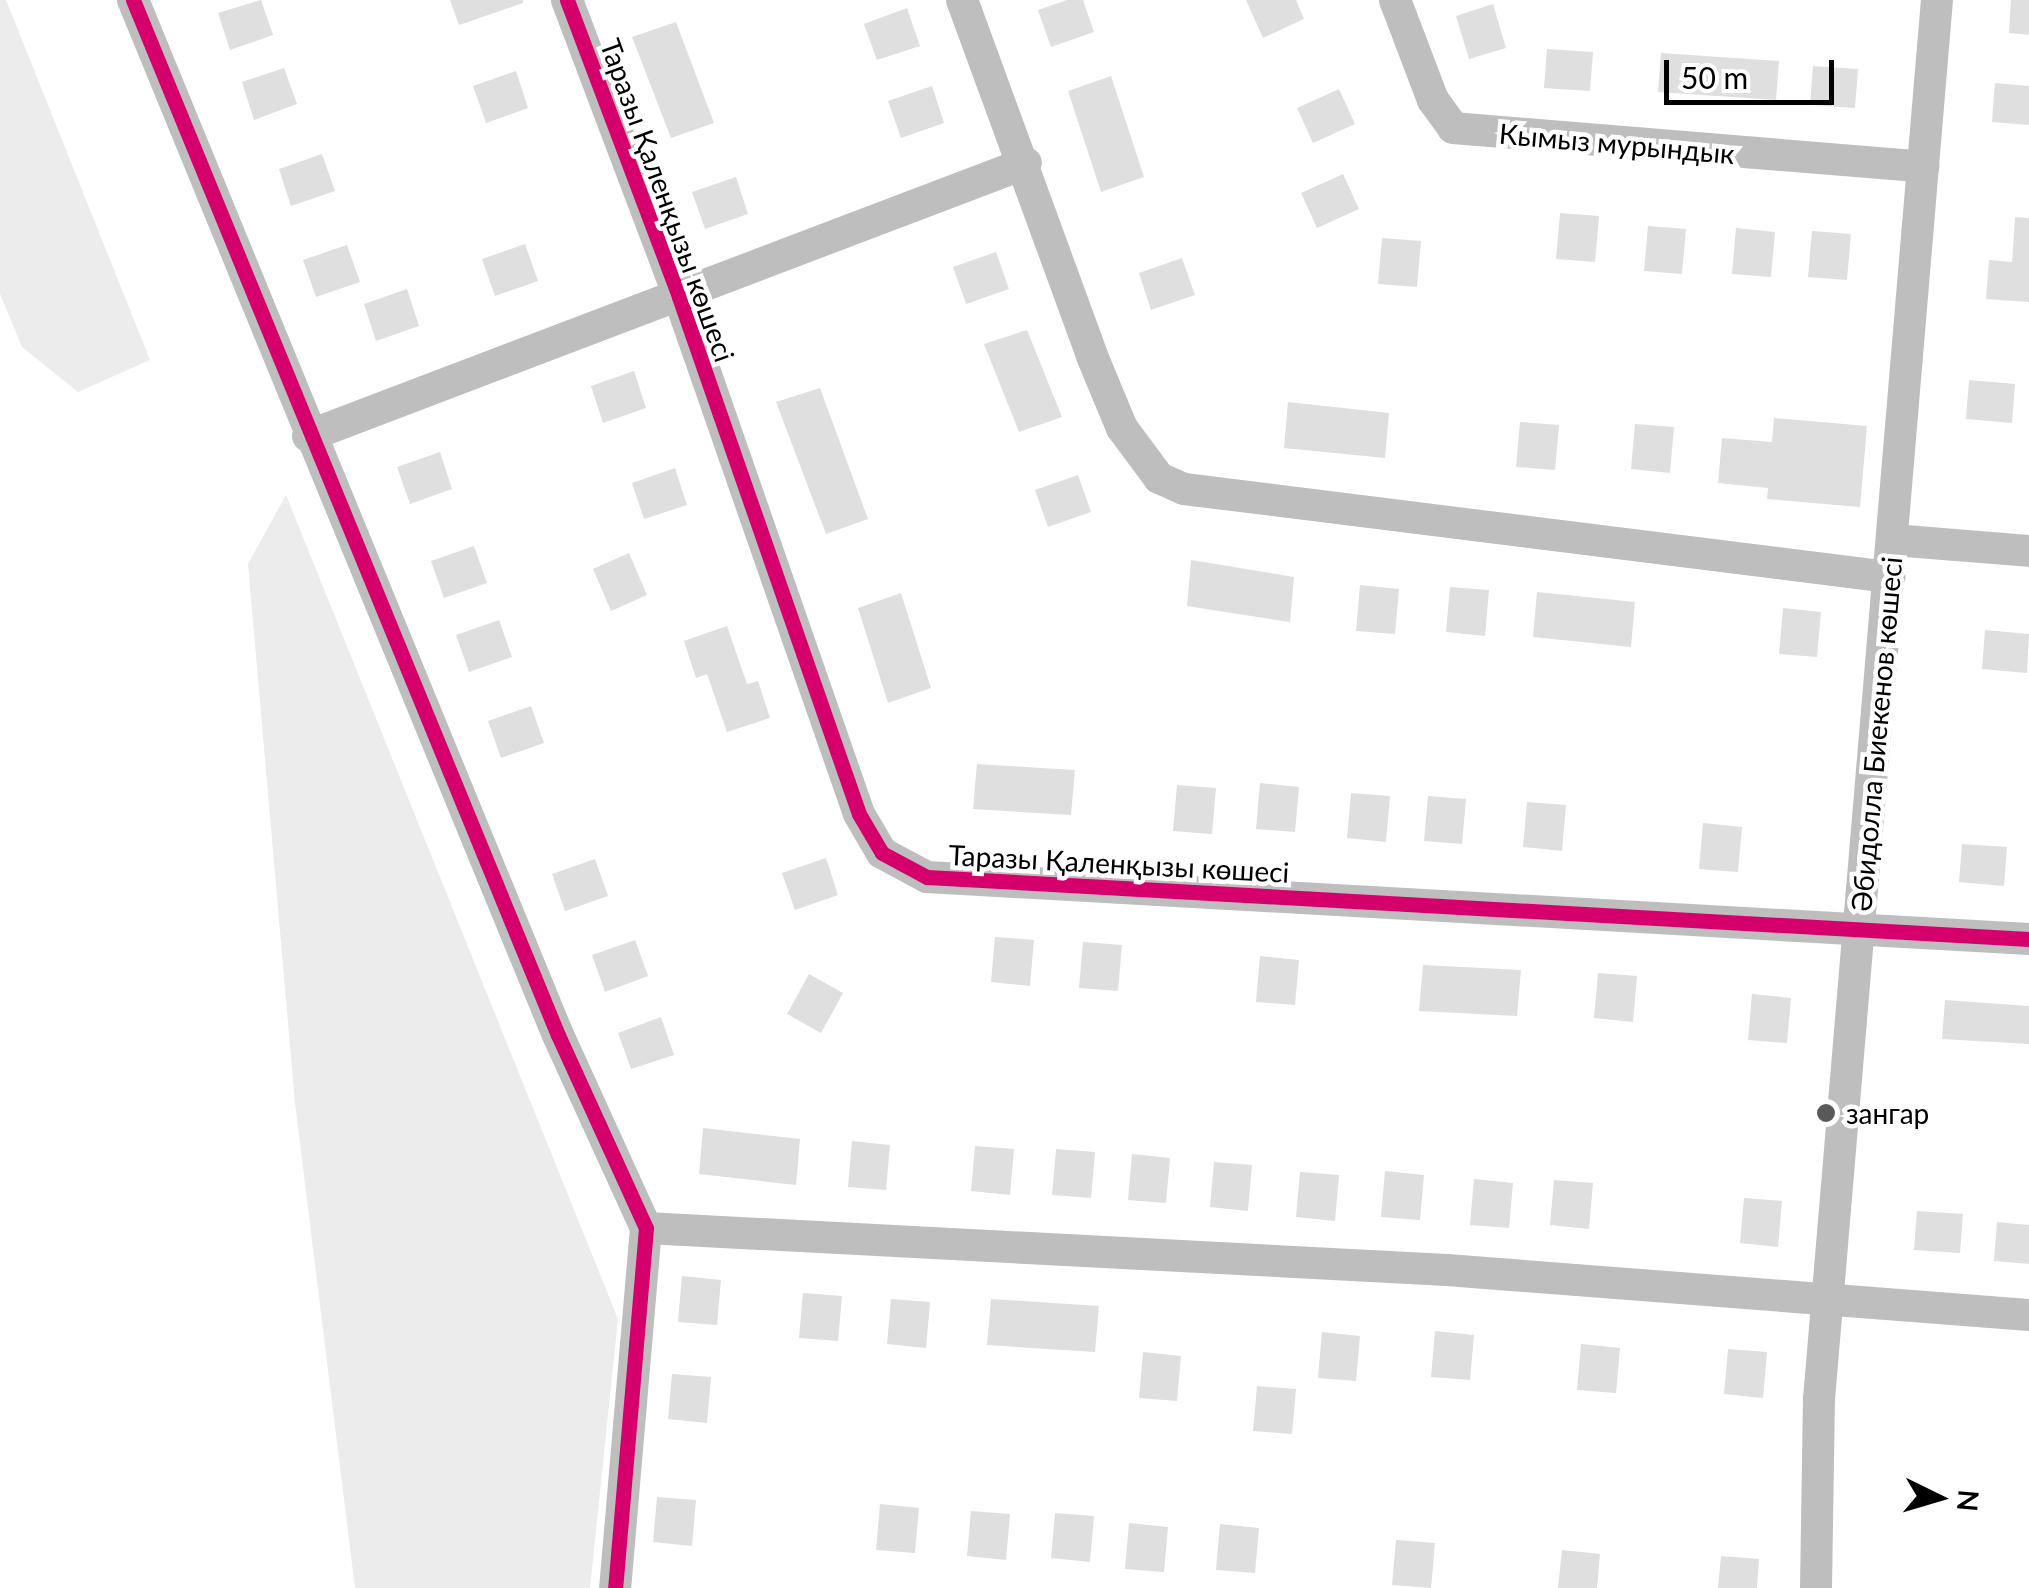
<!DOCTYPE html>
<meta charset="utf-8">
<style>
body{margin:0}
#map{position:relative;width:2029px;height:1588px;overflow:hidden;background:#fff;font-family:Lato,sans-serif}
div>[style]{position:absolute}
.green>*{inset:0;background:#ececec}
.building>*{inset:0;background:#dfdfdf}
.minor>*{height:32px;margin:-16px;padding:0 16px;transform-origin:16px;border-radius:16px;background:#bebebe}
.cycleway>*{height:15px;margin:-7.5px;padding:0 7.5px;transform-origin:7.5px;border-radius:7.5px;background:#d6006c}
.dots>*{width:28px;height:28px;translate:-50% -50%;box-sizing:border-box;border:5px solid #fff;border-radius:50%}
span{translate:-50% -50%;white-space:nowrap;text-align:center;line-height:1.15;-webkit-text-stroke:9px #fff;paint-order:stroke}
.street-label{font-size:28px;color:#000}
.poi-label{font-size:28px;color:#000}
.left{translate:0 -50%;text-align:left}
.north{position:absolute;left:1889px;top:1448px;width:100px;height:100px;-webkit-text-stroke:8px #fff;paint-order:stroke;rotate:95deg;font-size:28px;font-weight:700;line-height:40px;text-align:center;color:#000}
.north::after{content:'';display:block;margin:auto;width:35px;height:45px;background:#000;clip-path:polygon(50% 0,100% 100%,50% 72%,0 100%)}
.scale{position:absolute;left:1664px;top:60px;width:170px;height:45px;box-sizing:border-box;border:5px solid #000;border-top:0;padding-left:12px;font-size:30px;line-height:35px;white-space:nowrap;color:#000;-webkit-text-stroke:8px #fff;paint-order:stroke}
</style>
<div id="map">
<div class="green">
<div style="clip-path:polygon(0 0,6px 0,150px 360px,78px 392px,22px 347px,0 294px)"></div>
<div style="clip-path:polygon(286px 495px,618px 1319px,590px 1588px,355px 1588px,295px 1103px,248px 564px)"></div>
</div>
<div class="building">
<div style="clip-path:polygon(261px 0,273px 35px,230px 50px,218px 13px)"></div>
<div style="clip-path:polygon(450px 0,523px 0,523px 3px,459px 25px)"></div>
<div style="clip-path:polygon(1067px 0,1083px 0,1094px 32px,1051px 47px,1038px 10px)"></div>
<div style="clip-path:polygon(1246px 0,1296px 0,1304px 19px,1263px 38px)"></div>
<div style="clip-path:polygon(2011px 0,2029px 0,2029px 35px,2009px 33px)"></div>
<div style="clip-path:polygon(1493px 4px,1506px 48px,1469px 59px,1456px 16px)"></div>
<div style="clip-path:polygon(907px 8px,920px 46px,877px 60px,864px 24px)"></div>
<div style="clip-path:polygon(676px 22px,714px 123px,671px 138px,632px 37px)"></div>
<div style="clip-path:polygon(1547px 49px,1593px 52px,1590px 91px,1544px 88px)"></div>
<div style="clip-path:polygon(1661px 53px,1779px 61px,1776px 100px,1658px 92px)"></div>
<div style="clip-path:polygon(1813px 66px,1858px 69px,1855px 108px,1810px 105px)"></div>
<div style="clip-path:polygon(284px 68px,297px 104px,254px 120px,242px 82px)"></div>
<div style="clip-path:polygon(516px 71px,528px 108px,486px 123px,473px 86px)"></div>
<div style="clip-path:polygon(1111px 76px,1144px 177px,1101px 192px,1068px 91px)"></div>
<div style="clip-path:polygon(1995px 83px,2029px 86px,2029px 125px,1992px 122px)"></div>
<div style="clip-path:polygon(932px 86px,944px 123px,901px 138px,888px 101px)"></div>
<div style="clip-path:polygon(1339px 89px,1355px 124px,1313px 143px,1297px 108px)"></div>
<div style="clip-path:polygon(322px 154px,335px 191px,291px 206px,279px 169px)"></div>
<div style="clip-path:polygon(1343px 174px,1359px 209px,1317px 228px,1301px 193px)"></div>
<div style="clip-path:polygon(736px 177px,748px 214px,705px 229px,692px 192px)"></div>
<div style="clip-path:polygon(1560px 213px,1599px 216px,1595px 262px,1556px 259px)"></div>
<div style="clip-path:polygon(2015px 217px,2029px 218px,2029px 302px,1986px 299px,1989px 260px,2012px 262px)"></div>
<div style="clip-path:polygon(1648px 226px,1686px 229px,1682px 274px,1644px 271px)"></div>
<div style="clip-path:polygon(1736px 228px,1775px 232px,1771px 277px,1732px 274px)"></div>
<div style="clip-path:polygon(1812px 231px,1851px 234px,1847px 280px,1808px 277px)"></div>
<div style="clip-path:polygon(1382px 238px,1421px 241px,1417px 287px,1378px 284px)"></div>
<div style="clip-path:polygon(525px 244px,538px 281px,495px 296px,482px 259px)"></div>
<div style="clip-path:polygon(347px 245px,360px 282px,316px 297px,303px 260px)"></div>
<div style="clip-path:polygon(996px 252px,1009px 289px,966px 304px,953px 267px)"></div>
<div style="clip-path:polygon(1182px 258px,1195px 295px,1151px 310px,1139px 273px)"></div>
<div style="clip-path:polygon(407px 289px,419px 326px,376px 341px,364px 304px)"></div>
<div style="clip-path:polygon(1027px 330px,1062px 417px,1019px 432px,984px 344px)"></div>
<div style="clip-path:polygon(634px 371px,646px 408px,603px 423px,591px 386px)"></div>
<div style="clip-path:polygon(1969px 380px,2015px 384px,2012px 423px,1966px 419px)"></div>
<div style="clip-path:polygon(820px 388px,868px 519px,826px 534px,776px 402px)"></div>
<div style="clip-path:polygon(1288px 402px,1389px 413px,1385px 458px,1284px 448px)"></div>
<div style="clip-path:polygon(1774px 418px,1867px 426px,1860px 507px,1767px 499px,1768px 488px,1718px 483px,1722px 438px,1772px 442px)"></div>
<div style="clip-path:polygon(1520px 422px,1559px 425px,1555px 470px,1516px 467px)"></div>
<div style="clip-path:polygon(1635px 424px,1674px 427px,1670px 473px,1631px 469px)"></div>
<div style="clip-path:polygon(440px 452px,452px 489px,410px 504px,397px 467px)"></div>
<div style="clip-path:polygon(675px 468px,687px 505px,644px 519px,632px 483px)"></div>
<div style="clip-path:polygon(1078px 475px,1091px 512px,1048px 527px,1035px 490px)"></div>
<div style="clip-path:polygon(474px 546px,487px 583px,444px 598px,431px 561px)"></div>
<div style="clip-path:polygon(629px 553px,647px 595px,611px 611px,593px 569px)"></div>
<div style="clip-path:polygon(1191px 560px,1294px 577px,1290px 622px,1187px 606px)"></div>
<div style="clip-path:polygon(1360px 585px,1399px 589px,1395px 634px,1356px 631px)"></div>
<div style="clip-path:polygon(1450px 587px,1489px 590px,1485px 636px,1446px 632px)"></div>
<div style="clip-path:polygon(1537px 592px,1635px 602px,1631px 647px,1533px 637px)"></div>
<div style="clip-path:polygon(901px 593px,931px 688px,888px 703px,858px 608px)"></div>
<div style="clip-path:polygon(1783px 608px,1821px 612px,1817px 657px,1779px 654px)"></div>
<div style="clip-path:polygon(499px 620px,512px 657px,469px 672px,456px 635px)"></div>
<div style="clip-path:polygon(727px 626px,747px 684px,758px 681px,770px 718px,727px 732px,707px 674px,696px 678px,684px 641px)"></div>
<div style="clip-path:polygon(1985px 630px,2029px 634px,2027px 673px,1982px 669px)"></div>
<div style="clip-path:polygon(531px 706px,544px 743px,501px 758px,488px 721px)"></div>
<div style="clip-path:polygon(977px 764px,1075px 770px,1071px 815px,973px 809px)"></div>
<div style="clip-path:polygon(1260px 783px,1299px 787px,1295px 832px,1256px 829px)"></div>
<div style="clip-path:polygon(1177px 785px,1216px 788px,1212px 834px,1173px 831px)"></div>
<div style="clip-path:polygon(1351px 793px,1390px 796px,1386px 842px,1347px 838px)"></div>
<div style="clip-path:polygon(1428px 796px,1466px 799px,1462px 844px,1424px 841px)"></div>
<div style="clip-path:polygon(1527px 802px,1566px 805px,1562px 851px,1523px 847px)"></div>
<div style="clip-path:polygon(1703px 823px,1742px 827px,1738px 872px,1699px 869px)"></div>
<div style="clip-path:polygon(1962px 844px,2007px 847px,2004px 886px,1959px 882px)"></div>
<div style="clip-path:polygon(826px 858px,838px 895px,795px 910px,782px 873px)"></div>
<div style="clip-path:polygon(595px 859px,608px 896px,565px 911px,552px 874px)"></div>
<div style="clip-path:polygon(995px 937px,1034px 940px,1030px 986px,991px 982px)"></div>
<div style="clip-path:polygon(635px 940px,648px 976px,605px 992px,592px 955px)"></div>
<div style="clip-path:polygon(1083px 942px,1122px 945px,1118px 991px,1079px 988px)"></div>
<div style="clip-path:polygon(1260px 956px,1299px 960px,1295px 1005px,1256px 1002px)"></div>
<div style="clip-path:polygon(1423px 965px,1521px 970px,1517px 1016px,1419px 1011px)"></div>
<div style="clip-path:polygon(1598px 973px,1637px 976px,1633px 1022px,1594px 1018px)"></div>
<div style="clip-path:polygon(809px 974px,843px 993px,821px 1033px,787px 1014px)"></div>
<div style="clip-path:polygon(1752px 994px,1791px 998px,1787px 1043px,1748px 1040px)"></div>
<div style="clip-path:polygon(1945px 1000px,2029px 1006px,2029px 1044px,1942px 1039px)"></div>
<div style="clip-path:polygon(661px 1017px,674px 1055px,631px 1069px,618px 1033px)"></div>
<div style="clip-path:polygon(703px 1128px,800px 1139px,796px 1185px,699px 1174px)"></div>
<div style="clip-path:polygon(852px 1141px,890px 1145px,886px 1190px,848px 1187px)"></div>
<div style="clip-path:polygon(975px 1146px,1014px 1149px,1010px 1195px,971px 1191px)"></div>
<div style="clip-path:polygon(1056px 1149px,1095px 1152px,1091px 1198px,1052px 1195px)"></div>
<div style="clip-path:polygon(1132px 1154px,1170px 1158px,1166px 1203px,1128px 1200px)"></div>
<div style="clip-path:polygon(1214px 1162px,1252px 1165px,1248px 1211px,1210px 1207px)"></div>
<div style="clip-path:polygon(1385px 1171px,1424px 1175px,1420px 1220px,1381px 1217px)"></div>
<div style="clip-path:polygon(1300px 1172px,1339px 1175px,1335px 1221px,1296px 1217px)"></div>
<div style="clip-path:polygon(1474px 1179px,1513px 1183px,1509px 1228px,1470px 1225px)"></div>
<div style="clip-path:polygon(1554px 1180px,1593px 1183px,1589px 1229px,1550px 1225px)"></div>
<div style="clip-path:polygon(1744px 1198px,1782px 1201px,1778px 1247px,1740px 1243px)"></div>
<div style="clip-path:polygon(1917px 1211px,1963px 1214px,1960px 1253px,1914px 1250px)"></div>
<div style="clip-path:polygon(1997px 1222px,2029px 1225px,2029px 1264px,1994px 1261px)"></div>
<div style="clip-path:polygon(682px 1276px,721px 1280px,717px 1325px,678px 1322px)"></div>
<div style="clip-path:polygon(803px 1293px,842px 1296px,838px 1341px,799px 1338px)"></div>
<div style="clip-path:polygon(891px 1299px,930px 1302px,926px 1348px,887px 1344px)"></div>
<div style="clip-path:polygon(991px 1299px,1099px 1306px,1095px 1352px,987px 1345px)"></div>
<div style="clip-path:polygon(1435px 1331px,1474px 1335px,1470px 1380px,1431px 1377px)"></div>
<div style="clip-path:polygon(1322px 1332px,1360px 1336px,1356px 1381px,1318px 1378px)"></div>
<div style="clip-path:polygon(1581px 1344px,1620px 1348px,1616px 1393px,1577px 1390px)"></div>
<div style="clip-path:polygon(1728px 1349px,1767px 1352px,1763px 1398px,1724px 1394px)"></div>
<div style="clip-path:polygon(1143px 1352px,1181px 1356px,1177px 1401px,1139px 1398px)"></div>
<div style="clip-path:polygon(672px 1374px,711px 1377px,707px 1423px,668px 1419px)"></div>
<div style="clip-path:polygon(1257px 1386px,1296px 1389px,1292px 1434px,1253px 1431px)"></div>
<div style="clip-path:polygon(657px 1497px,696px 1500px,692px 1546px,653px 1542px)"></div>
<div style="clip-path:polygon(880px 1504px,919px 1508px,915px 1553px,876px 1550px)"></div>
<div style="clip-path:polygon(971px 1511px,1010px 1514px,1006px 1560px,967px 1556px)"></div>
<div style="clip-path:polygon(1055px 1513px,1094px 1516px,1090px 1562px,1051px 1558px)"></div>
<div style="clip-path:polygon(1129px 1523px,1168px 1527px,1164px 1572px,1125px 1569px)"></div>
<div style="clip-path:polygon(1220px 1524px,1259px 1528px,1255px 1573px,1216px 1570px)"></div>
<div style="clip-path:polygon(1396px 1540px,1435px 1543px,1431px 1588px,1392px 1585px)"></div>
<div style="clip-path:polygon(1562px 1550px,1600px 1554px,1597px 1588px,1558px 1588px)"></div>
<div style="clip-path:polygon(1721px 1556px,1759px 1559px,1757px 1588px,1718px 1588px)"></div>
</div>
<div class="minor">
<div style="left:133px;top:0;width:1119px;rotate:67.68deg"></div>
<div style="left:558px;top:1035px;width:212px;rotate:65.5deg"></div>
<div style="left:646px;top:1228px;width:361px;rotate:94.9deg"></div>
<div style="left:567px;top:0;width:317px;rotate:69.3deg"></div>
<div style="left:679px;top:297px;width:547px;rotate:70.8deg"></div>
<div style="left:859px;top:814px;width:45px;rotate:59.5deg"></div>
<div style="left:882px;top:853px;width:51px;rotate:28.1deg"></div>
<div style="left:927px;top:877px;width:1104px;rotate:3.22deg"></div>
<div style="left:962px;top:0;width:379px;rotate:69.9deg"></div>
<div style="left:1092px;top:356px;width:78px;rotate:67.4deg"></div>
<div style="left:1122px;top:428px;width:62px;rotate:53.5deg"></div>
<div style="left:1159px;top:478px;width:27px;rotate:24deg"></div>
<div style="left:1184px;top:489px;width:711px;rotate:7.11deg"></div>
<div style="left:1395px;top:0;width:107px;rotate:69.2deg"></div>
<div style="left:1433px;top:100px;width:34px;rotate:54deg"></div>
<div style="left:1453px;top:128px;width:472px;rotate:4.7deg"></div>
<div style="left:308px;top:436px;width:768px;rotate:-20.82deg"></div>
<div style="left:1893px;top:540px;width:136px;rotate:4.6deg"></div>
<div style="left:646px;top:1228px;width:802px;rotate:3deg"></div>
<div style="left:1447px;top:1270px;width:584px;rotate:4.42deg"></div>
<div style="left:1816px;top:1588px;width:189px;rotate:-89.1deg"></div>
<div style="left:1819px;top:1399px;width:1404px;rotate:-85.18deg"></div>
</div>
<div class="cycleway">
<div style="left:133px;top:0;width:1119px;rotate:67.68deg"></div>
<div style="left:558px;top:1035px;width:212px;rotate:65.5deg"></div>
<div style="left:646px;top:1228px;width:361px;rotate:94.9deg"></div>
<div style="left:567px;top:0;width:317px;rotate:69.3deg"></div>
<div style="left:679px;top:297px;width:547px;rotate:70.8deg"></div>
<div style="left:859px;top:814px;width:45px;rotate:59.5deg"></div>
<div style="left:882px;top:853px;width:51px;rotate:28.1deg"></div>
<div style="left:927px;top:877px;width:1104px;rotate:3.22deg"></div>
</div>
<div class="dots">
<div style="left:1826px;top:1113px;background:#595959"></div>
</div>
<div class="street-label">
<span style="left:1617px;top:143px;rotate:5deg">Кымыз мурындык</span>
<span style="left:668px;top:200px;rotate:70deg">Таразы Қаленқызы көшесі</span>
<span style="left:1876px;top:734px;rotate:-85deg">Әбидолла Биекенов көшесі</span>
<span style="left:1119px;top:863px;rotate:3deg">Таразы Қаленқызы көшесі</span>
</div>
<div class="poi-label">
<span class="left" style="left:1846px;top:1113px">зангар</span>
</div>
<div class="north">N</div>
<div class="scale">50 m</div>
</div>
